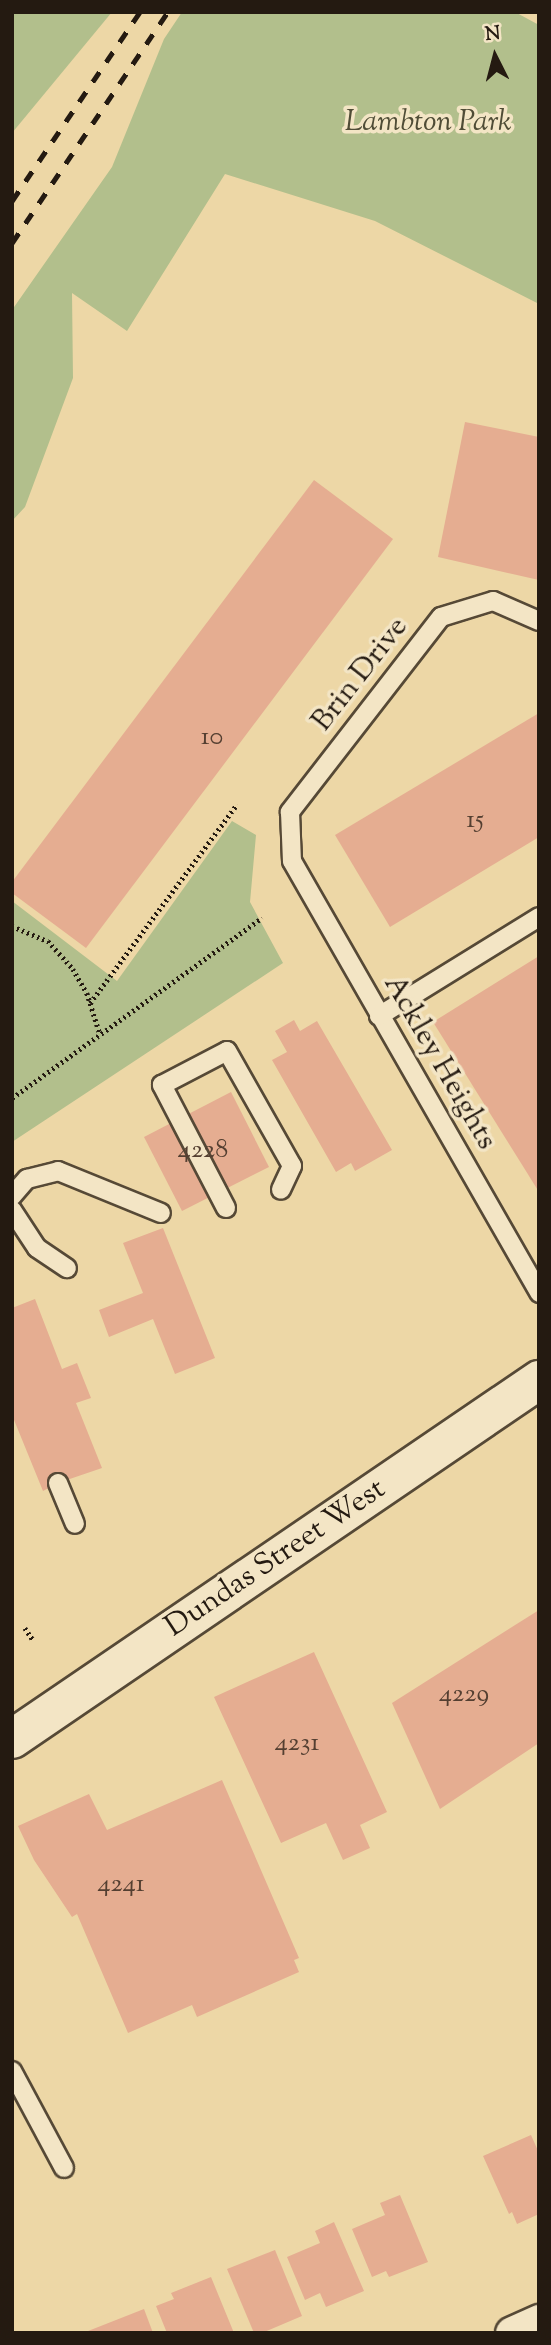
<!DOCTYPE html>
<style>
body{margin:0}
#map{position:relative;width:551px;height:2345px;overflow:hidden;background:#edd7a6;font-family:"Sorts Mill Goudy",serif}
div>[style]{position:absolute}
.green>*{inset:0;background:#b2bf8c}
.building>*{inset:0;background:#e5ad91}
.path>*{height:4.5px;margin-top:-2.25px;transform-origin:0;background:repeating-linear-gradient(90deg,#241a11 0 2px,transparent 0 5.5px)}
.roads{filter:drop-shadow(2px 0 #564936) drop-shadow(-2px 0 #564936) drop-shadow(0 2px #564936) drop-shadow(0 -2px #564936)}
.service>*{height:18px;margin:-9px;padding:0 9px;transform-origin:9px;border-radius:9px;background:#f3e5c5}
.minor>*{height:33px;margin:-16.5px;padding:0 16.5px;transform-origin:16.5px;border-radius:16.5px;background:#f3e5c5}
.secondary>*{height:38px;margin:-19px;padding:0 19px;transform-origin:19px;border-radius:19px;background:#f3e5c5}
.rail>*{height:5px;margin-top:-2.5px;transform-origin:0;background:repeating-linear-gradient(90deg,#241a11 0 12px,transparent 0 24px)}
span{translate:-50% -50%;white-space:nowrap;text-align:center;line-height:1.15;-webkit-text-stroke:7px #f3e5c5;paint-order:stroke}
.number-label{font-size:26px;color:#543f31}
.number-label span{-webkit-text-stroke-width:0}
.park-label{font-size:30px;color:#4f4c36;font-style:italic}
.street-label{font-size:30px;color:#241a11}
.frame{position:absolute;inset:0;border:14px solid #241a11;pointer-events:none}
.north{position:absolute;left:460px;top:21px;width:70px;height:70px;-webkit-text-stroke:5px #f3e5c5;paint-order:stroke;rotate:354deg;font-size:19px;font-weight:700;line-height:28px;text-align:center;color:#241a11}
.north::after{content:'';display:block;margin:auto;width:24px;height:32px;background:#241a11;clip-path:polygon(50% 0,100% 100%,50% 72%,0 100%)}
</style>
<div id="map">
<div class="green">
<div style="clip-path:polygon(12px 12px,112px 12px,12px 133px)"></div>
<div style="clip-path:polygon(182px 12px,515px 12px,539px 25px,539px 304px,375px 221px,225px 174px,127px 331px,72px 293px,73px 378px,25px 507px,12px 521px,12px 310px,112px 167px,164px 39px)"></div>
<div style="clip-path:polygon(232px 821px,256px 835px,250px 902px,283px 963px,12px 1142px,12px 901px,117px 981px)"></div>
</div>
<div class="building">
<div style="clip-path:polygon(465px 422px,539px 437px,539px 580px,438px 557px)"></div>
<div style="clip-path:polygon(314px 480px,393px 539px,86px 948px,12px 893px,12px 882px)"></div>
<div style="clip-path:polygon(539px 713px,539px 837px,390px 927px,335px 835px)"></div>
<div style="clip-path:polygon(539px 956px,539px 1192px,433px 1022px)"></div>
<div style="clip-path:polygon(294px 1020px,300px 1031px,317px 1021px,392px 1150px,355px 1171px,351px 1163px,336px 1172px,272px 1060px,287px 1052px,275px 1031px)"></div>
<div style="clip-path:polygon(231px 1092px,269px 1167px,182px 1211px,144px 1137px)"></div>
<div style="clip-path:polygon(163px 1228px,215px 1358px,175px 1374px,153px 1319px,109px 1337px,99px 1310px,143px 1293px,123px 1243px)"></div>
<div style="clip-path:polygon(35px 1299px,62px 1369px,77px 1363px,91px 1398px,76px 1403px,102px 1468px,58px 1483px,43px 1491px,12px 1415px,12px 1308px)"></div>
<div style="clip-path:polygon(539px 1610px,539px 1743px,440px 1809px,392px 1703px)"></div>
<div style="clip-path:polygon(314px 1652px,387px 1812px,360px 1825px,370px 1848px,343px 1860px,326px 1823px,281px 1843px,214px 1697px)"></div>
<div style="clip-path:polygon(222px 1780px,299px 1958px,294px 1960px,299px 1972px,197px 2017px,192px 2005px,128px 2033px,77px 1914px,72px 1917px,34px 1860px,18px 1826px,89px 1794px,107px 1830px)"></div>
<div style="clip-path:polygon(531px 2135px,539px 2153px,539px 2214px,517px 2224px,512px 2212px,509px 2214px,483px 2156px)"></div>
<div style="clip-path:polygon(400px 2195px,428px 2262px,389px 2277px,386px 2271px,372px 2277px,352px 2229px,385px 2215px,380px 2203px)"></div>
<div style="clip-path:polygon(334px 2222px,364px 2291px,326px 2307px,320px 2293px,305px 2300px,287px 2257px,320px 2243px,315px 2231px)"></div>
<div style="clip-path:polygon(275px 2250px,302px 2316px,262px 2333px,254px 2333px,227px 2269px)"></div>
<div style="clip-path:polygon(211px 2277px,234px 2333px,167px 2333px,156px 2306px,174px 2299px,171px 2293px)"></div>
<div style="clip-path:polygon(144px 2309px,153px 2333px,83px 2333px)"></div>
</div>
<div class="path">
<div style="left:12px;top:926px;width:39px;rotate:23deg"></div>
<div style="left:48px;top:941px;width:38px;rotate:48deg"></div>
<div style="left:73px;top:969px;width:28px;rotate:60deg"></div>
<div style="left:87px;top:993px;width:43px;rotate:72.4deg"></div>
<div style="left:90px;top:1003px;width:247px;rotate:-53.5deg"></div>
<div style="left:12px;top:1098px;width:308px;rotate:-35.8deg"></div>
<div style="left:25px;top:1628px;width:14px;rotate:56deg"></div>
</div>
<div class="roads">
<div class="service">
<div style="left:539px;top:621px;width:50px;rotate:-156.5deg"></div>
<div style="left:493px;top:601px;width:54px;rotate:162.9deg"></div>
<div style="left:441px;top:617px;width:247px;rotate:127.8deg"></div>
<div style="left:290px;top:812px;width:49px;rotate:87.7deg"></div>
<div style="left:292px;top:861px;width:498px;rotate:60.2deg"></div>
<div style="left:379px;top:1016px;width:188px;rotate:-31.7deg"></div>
<div style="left:12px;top:1196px;width:23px;rotate:-49deg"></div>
<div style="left:27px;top:1179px;width:32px;rotate:-14deg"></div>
<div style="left:58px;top:1171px;width:111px;rotate:22.2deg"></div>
<div style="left:226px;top:1208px;width:139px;rotate:-117.5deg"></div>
<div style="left:162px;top:1085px;width:73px;rotate:-27.6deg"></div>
<div style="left:227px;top:1051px;width:132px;rotate:60.5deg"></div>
<div style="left:292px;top:1166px;width:26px;rotate:115deg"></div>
<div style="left:12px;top:1210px;width:45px;rotate:56.7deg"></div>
<div style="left:37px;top:1248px;width:36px;rotate:34deg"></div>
<div style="left:58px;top:1483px;width:44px;rotate:67.5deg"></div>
<div style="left:12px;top:2071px;width:110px;rotate:61.8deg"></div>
</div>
<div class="minor">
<div style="left:512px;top:2333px;width:30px;rotate:-24deg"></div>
</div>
<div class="secondary">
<div style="left:12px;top:1739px;width:638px;rotate:-34.26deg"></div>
</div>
</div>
<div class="rail">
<div style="left:12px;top:201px;width:228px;rotate:-55.9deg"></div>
<div style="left:12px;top:243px;width:279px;rotate:-56deg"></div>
</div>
<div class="number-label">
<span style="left:212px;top:738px">10</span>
<span style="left:475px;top:821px">15</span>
<span style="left:203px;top:1151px">4228</span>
<span style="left:464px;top:1695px">4229</span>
<span style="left:297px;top:1744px">4231</span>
<span style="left:121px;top:1885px">4241</span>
</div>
<div class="park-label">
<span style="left:428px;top:123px">Lambton Park</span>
</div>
<div class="street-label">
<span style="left:361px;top:675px;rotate:-52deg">Brin Drive</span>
<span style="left:439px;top:1063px;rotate:60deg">Ackley Heights</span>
<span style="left:276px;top:1559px;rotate:-34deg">Dundas Street West</span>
</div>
<div class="frame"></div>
<div class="north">N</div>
</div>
